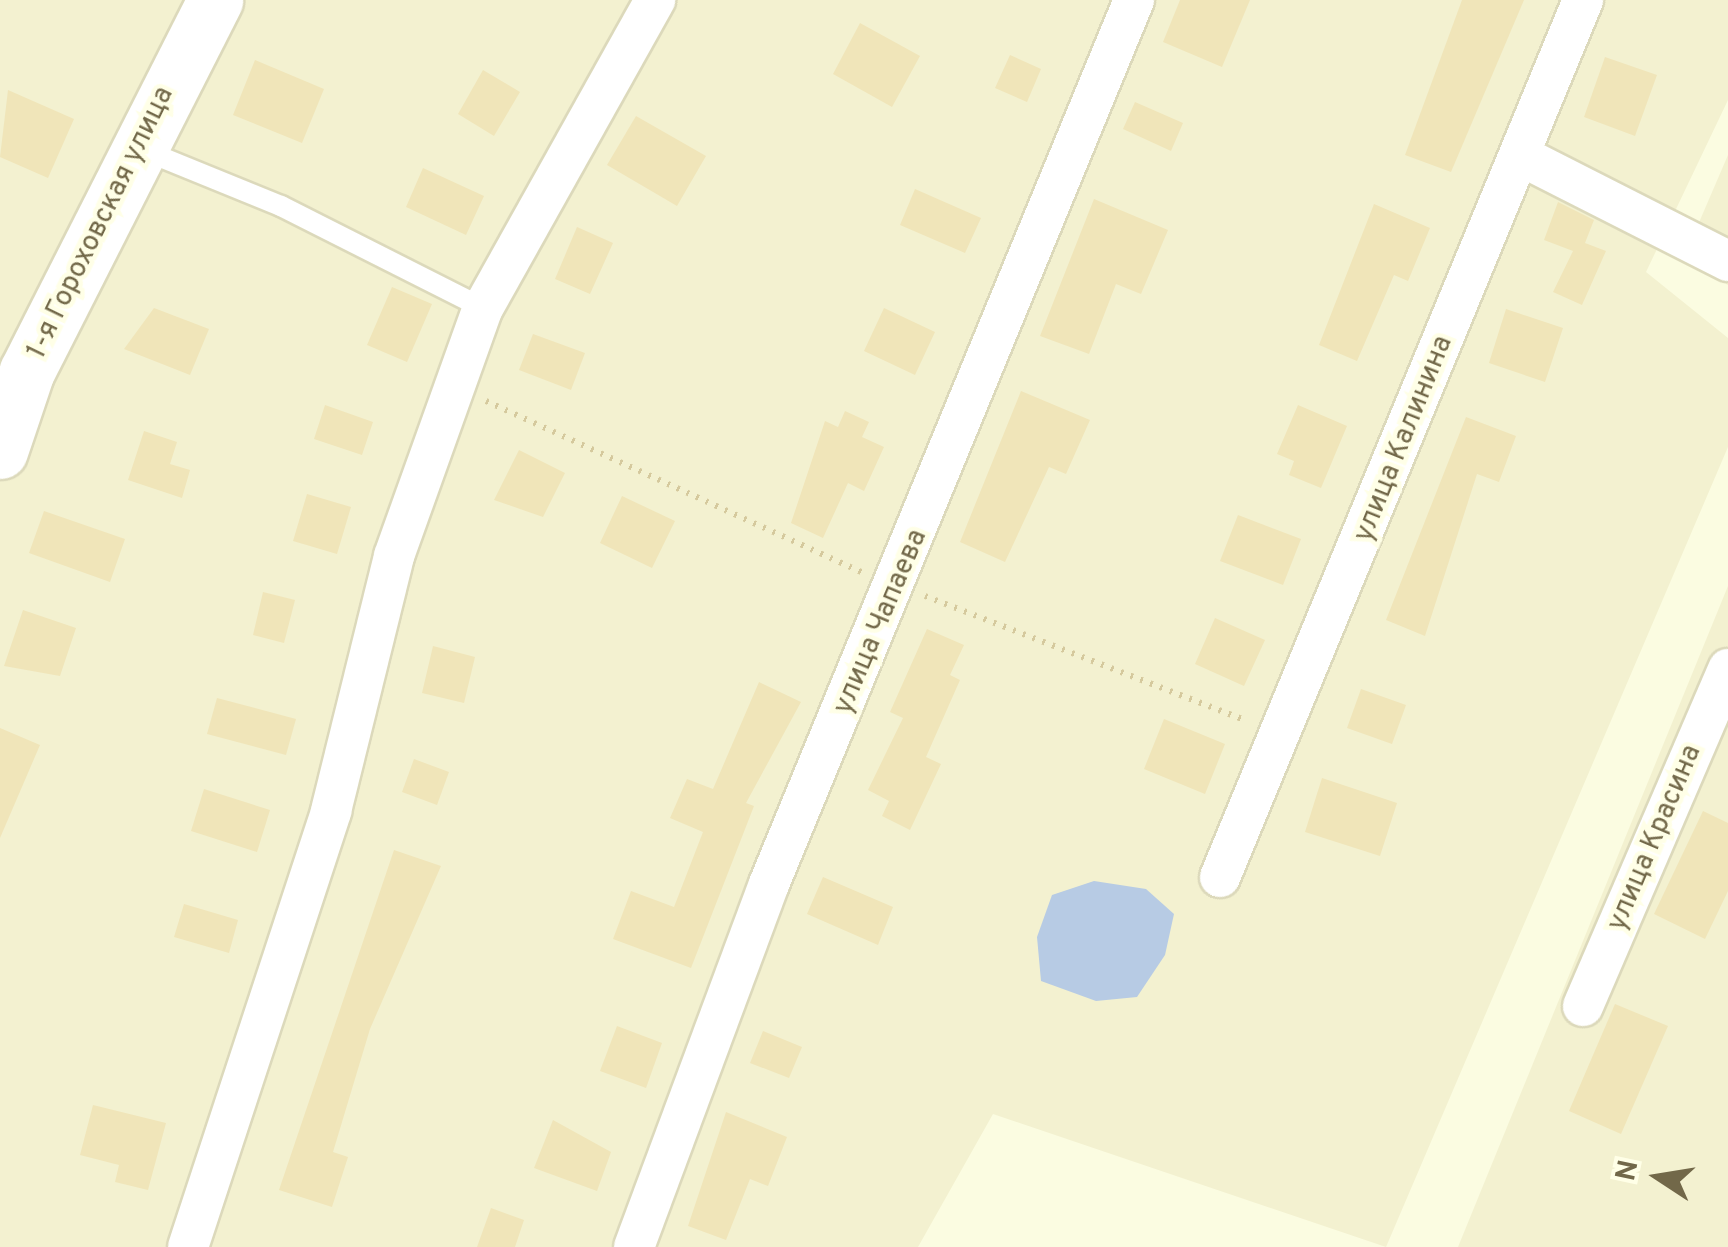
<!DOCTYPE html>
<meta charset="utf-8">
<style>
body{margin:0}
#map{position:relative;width:1728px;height:1247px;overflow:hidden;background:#fbfce1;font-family:Overpass,sans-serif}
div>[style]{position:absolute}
.residential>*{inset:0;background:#f3f1d0}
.water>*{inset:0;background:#b7cbe4}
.building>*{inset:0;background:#f0e5b9}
.path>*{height:6px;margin-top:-3px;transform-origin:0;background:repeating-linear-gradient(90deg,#d5c99d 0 2.5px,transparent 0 10.5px)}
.roads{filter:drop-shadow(2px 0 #dcd9bb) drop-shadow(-2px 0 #dcd9bb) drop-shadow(0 2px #dcd9bb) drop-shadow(0 -2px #dcd9bb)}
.lane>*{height:20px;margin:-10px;padding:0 10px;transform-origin:10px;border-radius:10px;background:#fff}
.street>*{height:40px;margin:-20px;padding:0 20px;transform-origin:20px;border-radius:20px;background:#fff}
.secondary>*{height:55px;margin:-27.5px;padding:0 27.5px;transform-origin:27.5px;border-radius:27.5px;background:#fff}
span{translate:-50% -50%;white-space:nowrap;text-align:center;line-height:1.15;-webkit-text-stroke:9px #ffffe7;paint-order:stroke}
.street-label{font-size:28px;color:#726849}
.north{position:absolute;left:1608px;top:1127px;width:100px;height:100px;-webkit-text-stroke:8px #ffffe7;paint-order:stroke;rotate:282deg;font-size:28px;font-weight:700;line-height:40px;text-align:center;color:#726849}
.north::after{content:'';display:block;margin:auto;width:35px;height:45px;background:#726849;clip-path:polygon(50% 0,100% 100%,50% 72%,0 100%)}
</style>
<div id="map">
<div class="residential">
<div style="clip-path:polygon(0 0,1728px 0,1728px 100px,1646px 272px,1728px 338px,1728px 447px,1386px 1247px,993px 1114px,918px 1247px,0 1247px)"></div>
<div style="clip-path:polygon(1728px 155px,1728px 285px,1682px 262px)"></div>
<div style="clip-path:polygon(1728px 586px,1728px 1247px,1458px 1247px)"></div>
</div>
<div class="water">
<div style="clip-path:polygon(1094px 881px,1146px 889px,1174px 914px,1165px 955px,1137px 997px,1096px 1001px,1041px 981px,1037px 937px,1052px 895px)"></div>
</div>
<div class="building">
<div style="clip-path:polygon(1180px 0,1250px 0,1222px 67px,1163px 42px)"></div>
<div style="clip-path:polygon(1462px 0,1524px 0,1451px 172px,1405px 155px)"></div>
<div style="clip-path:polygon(860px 23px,920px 56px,892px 107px,833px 74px)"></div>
<div style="clip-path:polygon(1010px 55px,1041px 69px,1027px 102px,995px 88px)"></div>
<div style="clip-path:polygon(1605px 57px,1657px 75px,1635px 136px,1584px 117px)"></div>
<div style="clip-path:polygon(255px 60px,324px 89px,302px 143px,233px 115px)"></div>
<div style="clip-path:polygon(483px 70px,520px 92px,494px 136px,458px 114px)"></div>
<div style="clip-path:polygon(8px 90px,74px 119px,48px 178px,0 157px)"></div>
<div style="clip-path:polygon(1135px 102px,1183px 123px,1171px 151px,1123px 129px)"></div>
<div style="clip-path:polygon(636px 116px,706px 156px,677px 206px,607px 165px)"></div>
<div style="clip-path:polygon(423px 168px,484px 196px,466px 235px,406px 207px)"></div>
<div style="clip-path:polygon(915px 189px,981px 218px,965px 253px,900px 225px)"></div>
<div style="clip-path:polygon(1094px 199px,1168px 230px,1141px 294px,1116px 284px,1089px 354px,1040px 336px)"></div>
<div style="clip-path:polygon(1558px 202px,1594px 220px,1585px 243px,1606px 251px,1582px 305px,1553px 292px,1573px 251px,1544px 240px)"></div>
<div style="clip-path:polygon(1374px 204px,1430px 228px,1408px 281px,1394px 275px,1357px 361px,1319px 345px)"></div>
<div style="clip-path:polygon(577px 227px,613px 243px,590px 294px,555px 279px)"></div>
<div style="clip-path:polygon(392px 287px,432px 304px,407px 362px,367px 345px)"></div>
<div style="clip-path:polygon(154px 308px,209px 329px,190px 375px,124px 349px)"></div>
<div style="clip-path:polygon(884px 308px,935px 332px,915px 375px,864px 351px)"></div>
<div style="clip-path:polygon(1506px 309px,1563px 328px,1545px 382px,1489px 363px)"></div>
<div style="clip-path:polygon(533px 334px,585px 353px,571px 390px,519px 370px)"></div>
<div style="clip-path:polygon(1021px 391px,1090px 420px,1066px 474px,1049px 467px,1005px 562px,960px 542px)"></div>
<div style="clip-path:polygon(325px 405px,373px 422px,362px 455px,314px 439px)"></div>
<div style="clip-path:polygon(1298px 405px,1347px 426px,1321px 488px,1289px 475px,1294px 461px,1277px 454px)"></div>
<div style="clip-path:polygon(845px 411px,869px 422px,862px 437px,884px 447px,864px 491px,848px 483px,823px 538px,791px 523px,825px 421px,838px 427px)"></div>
<div style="clip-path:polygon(1466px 417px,1516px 436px,1499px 482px,1477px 474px,1425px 636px,1386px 620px)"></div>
<div style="clip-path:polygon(144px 431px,177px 442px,170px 464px,190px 470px,182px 498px,128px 480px)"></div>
<div style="clip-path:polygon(519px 450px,565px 473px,543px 517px,494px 500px)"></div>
<div style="clip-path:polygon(307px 494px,351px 507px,337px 554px,293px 541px)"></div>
<div style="clip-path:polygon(622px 496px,675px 521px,652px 568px,600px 543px)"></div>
<div style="clip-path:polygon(44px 511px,125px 539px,110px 582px,29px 553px)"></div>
<div style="clip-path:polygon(1238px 515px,1301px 539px,1283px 585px,1220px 561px)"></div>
<div style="clip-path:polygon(263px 592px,295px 600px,284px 643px,253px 635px)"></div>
<div style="clip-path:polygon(23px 610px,76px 628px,60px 676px,4px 666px)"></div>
<div style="clip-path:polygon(1215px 618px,1265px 640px,1244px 686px,1195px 664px)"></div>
<div style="clip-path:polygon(927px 629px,964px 645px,950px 675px,960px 680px,926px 757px,941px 764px,910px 830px,882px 816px,889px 801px,868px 790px,903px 718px,890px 712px)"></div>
<div style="clip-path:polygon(433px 646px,475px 657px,464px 703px,422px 693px)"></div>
<div style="clip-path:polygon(759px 682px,801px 702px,746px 803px,754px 806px,691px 968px,613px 939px,631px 891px,674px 907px,703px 832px,670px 818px,687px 779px,713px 789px)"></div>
<div style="clip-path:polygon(1361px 689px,1406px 705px,1392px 744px,1347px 728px)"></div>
<div style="clip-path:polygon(217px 698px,296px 719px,286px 755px,207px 734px)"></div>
<div style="clip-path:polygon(1164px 719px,1225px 744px,1205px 794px,1144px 769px)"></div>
<div style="clip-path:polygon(0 728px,40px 745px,0 838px)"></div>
<div style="clip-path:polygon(414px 759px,449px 772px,437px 805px,402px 792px)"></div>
<div style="clip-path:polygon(1322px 778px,1397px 803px,1380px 856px,1305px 832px)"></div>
<div style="clip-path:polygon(204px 789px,270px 810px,257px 852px,191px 831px)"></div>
<div style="clip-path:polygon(1703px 811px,1728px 823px,1728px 891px,1705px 939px,1654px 914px)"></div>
<div style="clip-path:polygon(394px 850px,441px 866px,370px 1029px,333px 1152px,348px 1157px,332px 1207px,279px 1190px)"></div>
<div style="clip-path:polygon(823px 877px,893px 907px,878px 945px,807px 914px)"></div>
<div style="clip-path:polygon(184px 904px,238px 920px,229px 953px,174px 937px)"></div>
<div style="clip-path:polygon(1615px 1004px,1668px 1026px,1621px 1134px,1569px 1111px)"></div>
<div style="clip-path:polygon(617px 1026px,662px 1043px,646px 1088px,600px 1071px)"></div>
<div style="clip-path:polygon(763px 1031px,802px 1047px,789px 1078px,750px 1063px)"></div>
<div style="clip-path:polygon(93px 1105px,166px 1123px,148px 1190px,115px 1182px,119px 1165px,80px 1155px)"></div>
<div style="clip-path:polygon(726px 1112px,787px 1137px,768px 1186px,750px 1179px,726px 1240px,688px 1226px)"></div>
<div style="clip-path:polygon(553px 1120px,611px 1152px,597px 1191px,534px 1168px)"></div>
<div style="clip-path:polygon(491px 1208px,524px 1220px,515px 1247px,477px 1247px)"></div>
</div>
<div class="path">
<div style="left:486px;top:401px;width:413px;rotate:24.5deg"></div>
<div style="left:925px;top:596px;width:346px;rotate:21.2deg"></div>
</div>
<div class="roads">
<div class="lane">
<div style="left:141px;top:149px;width:151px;rotate:22.2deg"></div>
<div style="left:281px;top:206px;width:226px;rotate:26.8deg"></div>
</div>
<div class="street">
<div style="left:1521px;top:156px;width:232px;rotate:26.9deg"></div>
<div style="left:1220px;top:877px;width:949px;rotate:-67.51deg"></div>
<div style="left:1583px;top:1006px;width:367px;rotate:-66.7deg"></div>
<div style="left:188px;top:1247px;width:459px;rotate:-71.8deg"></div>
<div style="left:331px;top:811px;width:263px;rotate:-76.1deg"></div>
<div style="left:394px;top:556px;width:263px;rotate:-70.3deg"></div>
<div style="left:483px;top:308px;width:353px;rotate:-60.8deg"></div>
<div style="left:634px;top:1247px;width:387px;rotate:-69.6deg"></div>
<div style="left:769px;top:884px;width:956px;rotate:-67.56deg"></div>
</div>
<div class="secondary">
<div style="left:0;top:451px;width:84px;rotate:-71.4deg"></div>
<div style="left:27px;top:371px;width:416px;rotate:-63.1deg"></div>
</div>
</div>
<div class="street-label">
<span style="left:101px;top:223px;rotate:-64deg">1-я Гороховская улица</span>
<span style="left:1404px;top:439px;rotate:-68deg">улица Калинина</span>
<span style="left:881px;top:622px;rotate:-67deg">улица Чапаева</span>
<span style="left:1655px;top:838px;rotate:-67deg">улица Красина</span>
</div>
<div class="north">N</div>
</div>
